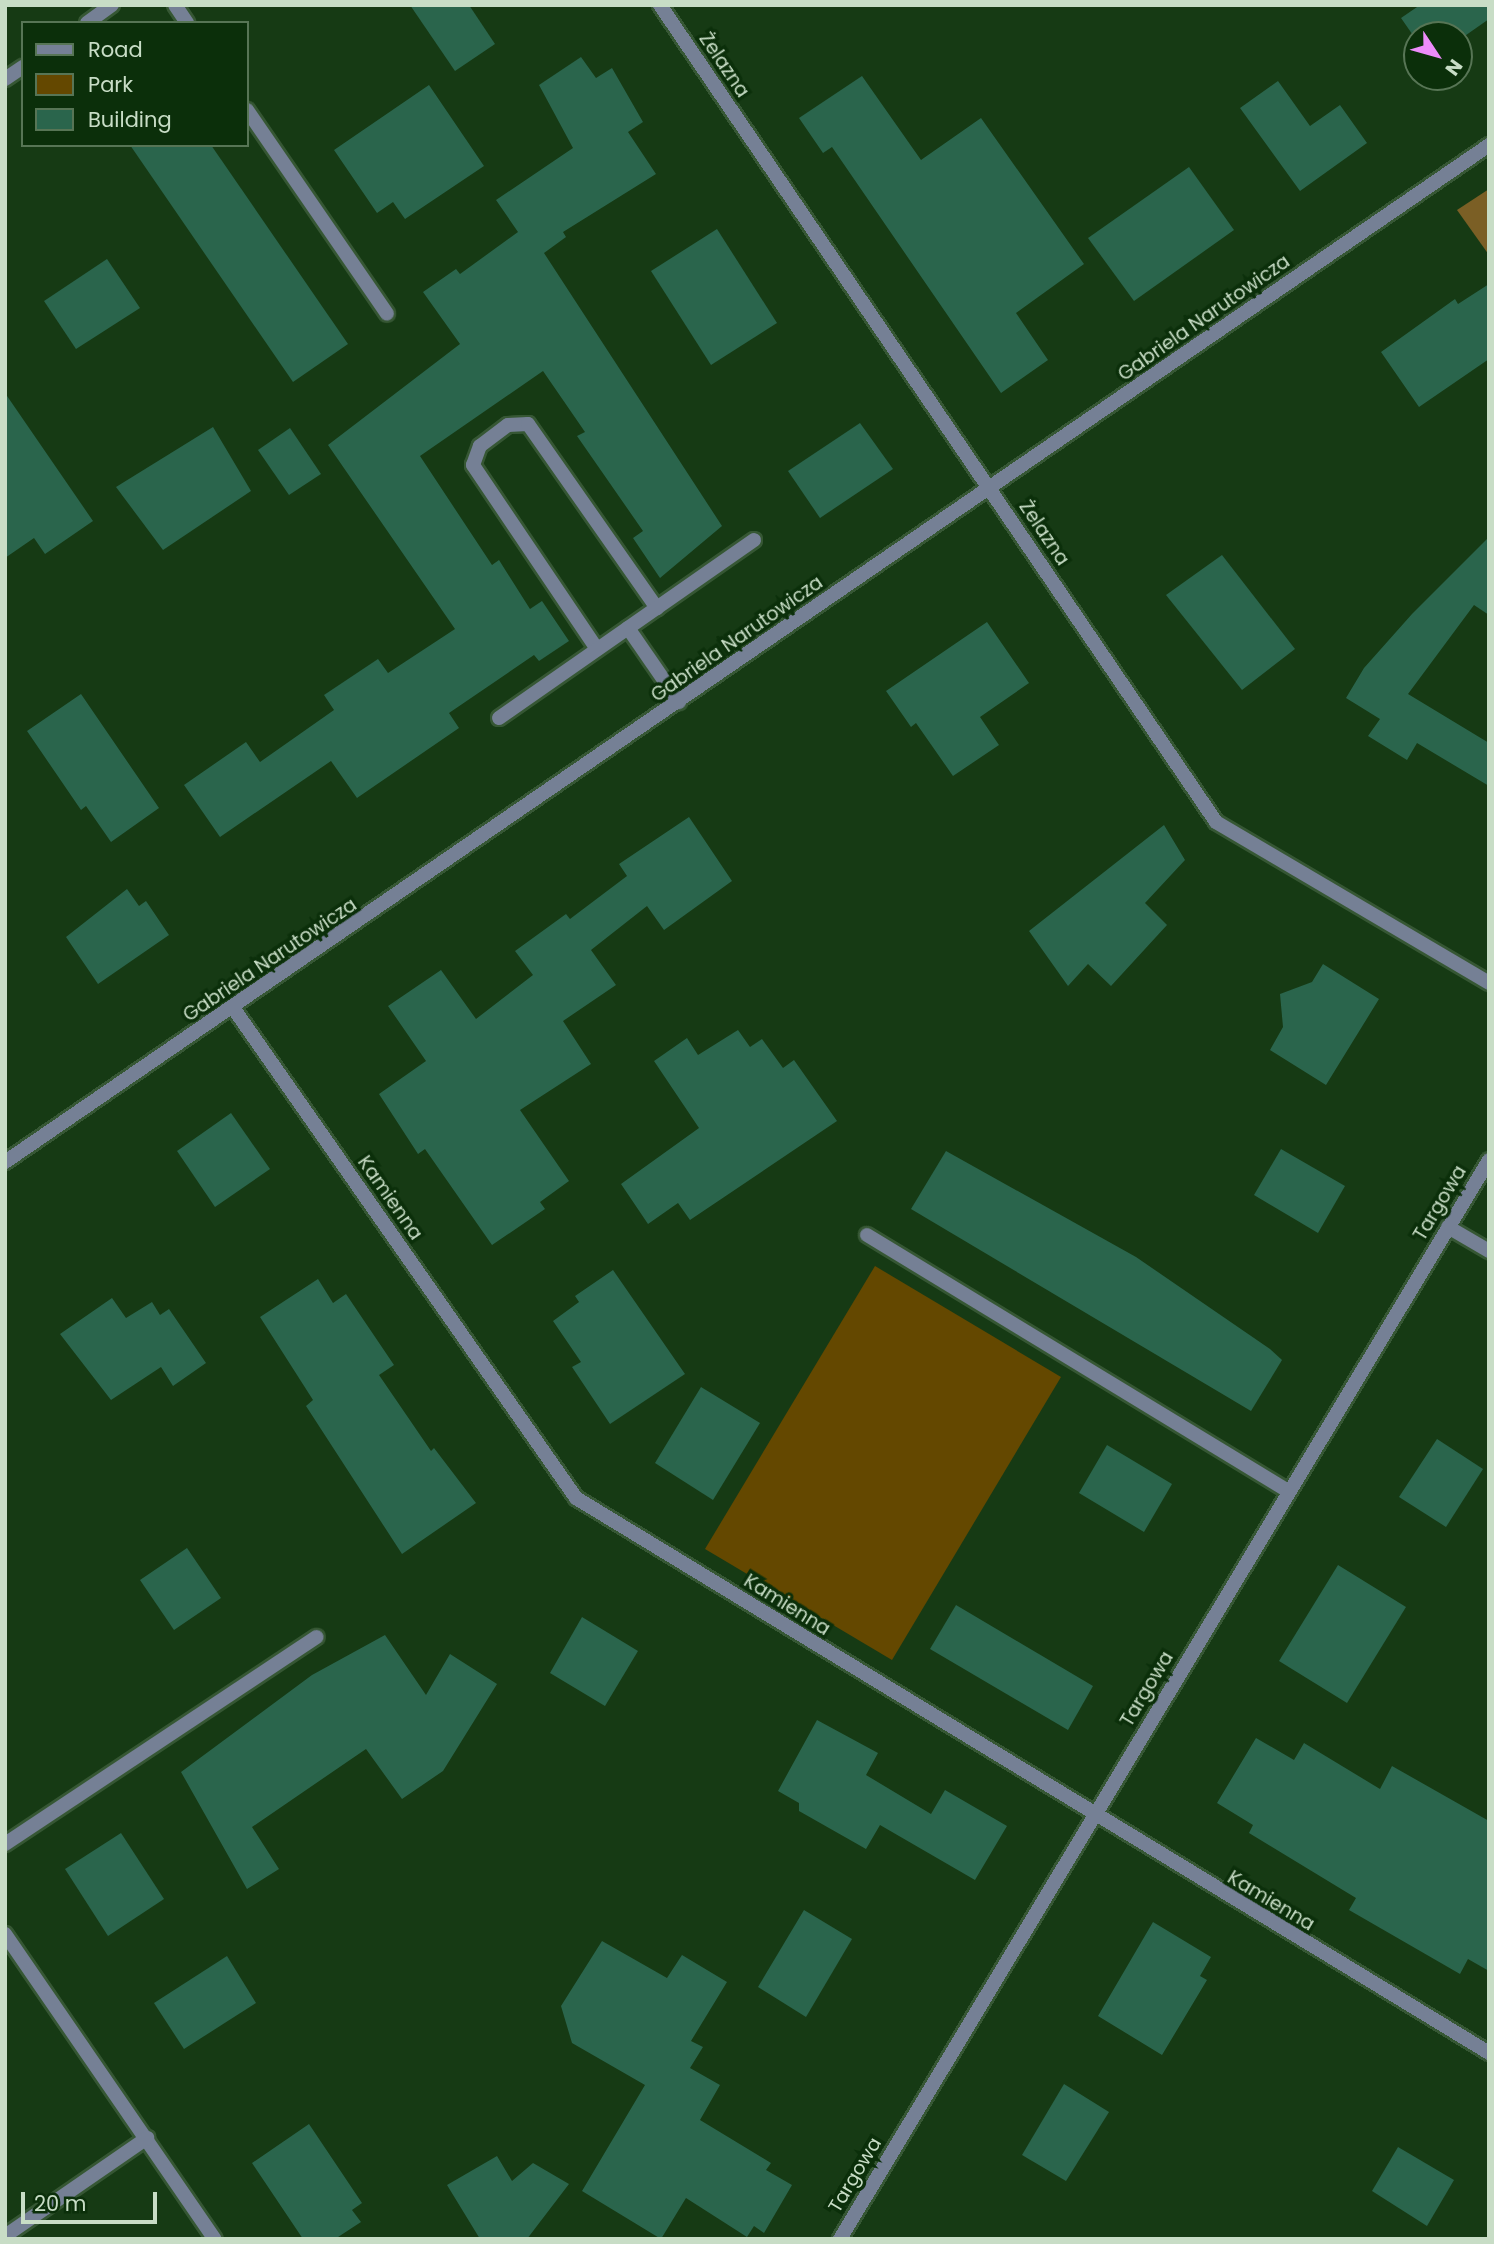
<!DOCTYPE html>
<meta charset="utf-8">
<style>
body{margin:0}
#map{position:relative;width:1494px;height:2244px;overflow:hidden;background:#163a14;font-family:Poppins,sans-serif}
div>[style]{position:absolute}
.green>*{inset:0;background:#644800}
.forest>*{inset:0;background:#7b5f25}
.building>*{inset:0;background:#2a654c}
.roads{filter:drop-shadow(2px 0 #365734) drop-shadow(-2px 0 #365734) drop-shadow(0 2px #365734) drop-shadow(0 -2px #365734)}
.lane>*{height:14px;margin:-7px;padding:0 7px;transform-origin:7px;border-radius:7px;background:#758095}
.street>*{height:14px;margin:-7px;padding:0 7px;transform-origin:7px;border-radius:7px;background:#758095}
span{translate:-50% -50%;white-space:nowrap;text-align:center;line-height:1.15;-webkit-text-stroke:7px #0b2f0a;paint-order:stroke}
.street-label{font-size:19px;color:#c8ddc6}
.frame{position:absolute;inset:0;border:7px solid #c8ddc6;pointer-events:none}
.legend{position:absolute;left:21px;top:21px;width:228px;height:126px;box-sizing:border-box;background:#0b2f0a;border:2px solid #577555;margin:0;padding:9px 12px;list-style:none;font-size:21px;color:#c8ddc6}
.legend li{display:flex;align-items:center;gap:14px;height:35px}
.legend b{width:35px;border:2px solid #577555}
.north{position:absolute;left:1403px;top:21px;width:70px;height:70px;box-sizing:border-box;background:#0b2f0a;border:2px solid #577555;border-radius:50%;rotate:126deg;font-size:19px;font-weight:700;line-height:28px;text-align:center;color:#c8ddc6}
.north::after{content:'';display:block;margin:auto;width:24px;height:32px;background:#ed8cfa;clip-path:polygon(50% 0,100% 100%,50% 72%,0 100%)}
.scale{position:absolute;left:21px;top:2192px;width:136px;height:32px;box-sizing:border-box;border:4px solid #c8ddc6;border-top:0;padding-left:9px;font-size:21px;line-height:24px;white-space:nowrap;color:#c8ddc6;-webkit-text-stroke:5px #0b2f0a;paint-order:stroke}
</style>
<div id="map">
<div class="green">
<div style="clip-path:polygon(875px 1266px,1061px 1377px,892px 1660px,705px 1549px)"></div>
</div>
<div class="forest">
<div style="clip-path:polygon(1489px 189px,1489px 255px,1457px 210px)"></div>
</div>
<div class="building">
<div style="clip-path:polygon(410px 5px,469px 5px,495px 44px,455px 71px)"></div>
<div style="clip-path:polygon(1420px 5px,1489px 5px,1489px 19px,1459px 40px,1459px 35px,1417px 35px,1417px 41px,1401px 18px)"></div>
<div style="clip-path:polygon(581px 57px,596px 78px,612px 68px,643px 122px,628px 132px,656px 174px,563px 232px,566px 237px,544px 253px,722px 526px,660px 578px,633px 538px,643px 531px,577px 436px,585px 432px,543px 371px,420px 456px,492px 565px,499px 560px,530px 609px,542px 601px,569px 641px,539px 661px,534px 655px,449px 713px,459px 728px,357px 798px,331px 761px,220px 837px,184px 785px,246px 742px,260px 762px,334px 710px,324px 695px,378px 659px,388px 673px,455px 629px,328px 445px,460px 344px,423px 292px,456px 269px,460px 274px,518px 232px,496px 200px,573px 148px,539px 85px)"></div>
<div style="clip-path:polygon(862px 76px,921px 160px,981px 118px,1084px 264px,1016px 313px,1048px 360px,1001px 393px,832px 147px,823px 153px,799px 118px)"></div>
<div style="clip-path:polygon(1278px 81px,1310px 126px,1340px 105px,1367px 143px,1300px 191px,1240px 108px)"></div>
<div style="clip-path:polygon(429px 85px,484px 166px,405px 219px,393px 202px,377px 213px,334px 150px)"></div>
<div style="clip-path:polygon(130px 145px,211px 145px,348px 344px,293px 382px)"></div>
<div style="clip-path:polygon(1189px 167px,1234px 230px,1134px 301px,1088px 238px)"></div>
<div style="clip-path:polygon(717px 229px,777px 323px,711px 365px,651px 271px)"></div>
<div style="clip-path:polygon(107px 259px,140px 308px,76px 349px,44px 301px)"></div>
<div style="clip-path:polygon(1489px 284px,1489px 359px,1419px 407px,1381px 352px,1455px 299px,1458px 304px)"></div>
<div style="clip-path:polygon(5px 393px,93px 521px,45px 554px,34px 538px,5px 558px)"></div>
<div style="clip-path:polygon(860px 423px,893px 469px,820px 518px,788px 471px)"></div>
<div style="clip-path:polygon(213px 427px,251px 491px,163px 550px,116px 487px)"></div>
<div style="clip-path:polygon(290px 428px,321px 474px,289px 495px,258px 450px)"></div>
<div style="clip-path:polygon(1489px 537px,1489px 615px,1474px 605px,1408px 694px,1489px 743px,1489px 786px,1417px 743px,1407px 760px,1368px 736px,1380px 719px,1346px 698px,1364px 668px,1412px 614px)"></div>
<div style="clip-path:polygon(1222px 555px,1295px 649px,1242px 690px,1166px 595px)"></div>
<div style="clip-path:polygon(987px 622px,1029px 683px,980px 717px,999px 745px,953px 776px,916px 723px,911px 727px,886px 691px)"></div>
<div style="clip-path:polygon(81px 694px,159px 808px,111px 842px,86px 806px,81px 810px,27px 731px)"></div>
<div style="clip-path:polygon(689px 817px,732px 881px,664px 930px,647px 906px,591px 950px,616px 985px,563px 1021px,591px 1064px,520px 1110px,569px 1181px,540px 1202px,545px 1209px,492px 1245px,425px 1149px,418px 1154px,379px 1094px,426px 1061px,388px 1006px,441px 970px,476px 1019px,533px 975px,515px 951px,566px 914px,570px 919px,627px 876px,619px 864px)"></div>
<div style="clip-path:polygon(1164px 825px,1185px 860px,1145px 903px,1167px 925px,1111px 986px,1088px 964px,1068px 986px,1029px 931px)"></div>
<div style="clip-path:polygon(127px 889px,139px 906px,146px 901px,169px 935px,98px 984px,66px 937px)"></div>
<div style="clip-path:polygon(1323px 964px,1379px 999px,1326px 1085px,1270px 1050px,1283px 1027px,1280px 994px,1312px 982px)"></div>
<div style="clip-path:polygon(738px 1030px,750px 1047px,762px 1039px,783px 1068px,794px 1060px,837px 1121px,690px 1220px,678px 1203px,648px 1224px,621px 1184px,699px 1128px,654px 1061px,687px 1038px,698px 1055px)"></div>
<div style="clip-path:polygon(231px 1113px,270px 1169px,215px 1207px,177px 1151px)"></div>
<div style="clip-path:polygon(1281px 1149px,1345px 1186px,1318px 1233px,1254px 1195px)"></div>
<div style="clip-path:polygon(946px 1151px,1136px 1257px,1270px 1349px,1282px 1360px,1251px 1411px,911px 1209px)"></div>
<div style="clip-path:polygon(613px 1270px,685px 1374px,610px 1424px,572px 1367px,581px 1362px,553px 1321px,579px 1302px,575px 1296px)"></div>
<div style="clip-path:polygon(318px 1279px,333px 1303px,346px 1294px,394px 1365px,379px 1375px,431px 1451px,434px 1448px,476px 1503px,402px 1554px,306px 1406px,313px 1400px,260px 1317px)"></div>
<div style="clip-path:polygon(112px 1298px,126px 1318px,152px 1302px,160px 1315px,169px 1309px,206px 1363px,173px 1386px,161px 1367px,111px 1400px,60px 1334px)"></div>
<div style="clip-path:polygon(701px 1387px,760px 1423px,713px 1500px,655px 1463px)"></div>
<div style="clip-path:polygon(1437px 1439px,1483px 1469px,1446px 1527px,1399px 1497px)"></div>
<div style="clip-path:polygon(1107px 1445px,1172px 1484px,1144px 1532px,1079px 1493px)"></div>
<div style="clip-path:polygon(187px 1548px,221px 1598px,174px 1630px,140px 1580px)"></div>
<div style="clip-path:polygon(1338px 1565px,1406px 1607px,1347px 1703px,1279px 1661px)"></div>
<div style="clip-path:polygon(956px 1605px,1093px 1686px,1068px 1730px,930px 1649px)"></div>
<div style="clip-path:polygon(582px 1617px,638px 1651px,605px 1706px,550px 1673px)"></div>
<div style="clip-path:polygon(385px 1635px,426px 1695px,450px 1654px,497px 1684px,443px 1771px,402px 1799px,366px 1749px,252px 1827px,279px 1869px,247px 1889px,181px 1772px,312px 1675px)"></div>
<div style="clip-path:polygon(817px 1720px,878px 1753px,866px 1775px,931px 1814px,945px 1790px,1007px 1826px,975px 1880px,880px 1825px,866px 1849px,799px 1811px,799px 1803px,778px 1791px)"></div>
<div style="clip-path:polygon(1256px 1738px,1294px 1760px,1304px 1743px,1380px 1789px,1392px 1766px,1489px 1821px,1489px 1971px,1468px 1959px,1460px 1974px,1349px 1910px,1356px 1898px,1249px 1833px,1253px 1825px,1217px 1803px)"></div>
<div style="clip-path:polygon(121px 1833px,164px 1899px,108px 1936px,65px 1869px)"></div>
<div style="clip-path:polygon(804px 1910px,852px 1939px,806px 2017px,758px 1987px)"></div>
<div style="clip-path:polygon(1153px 1922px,1211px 1957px,1200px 1976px,1207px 1980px,1162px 2055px,1098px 2016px)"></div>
<div style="clip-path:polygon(602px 1941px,667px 1978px,682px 1955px,727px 1982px,691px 2041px,703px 2047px,690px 2068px,720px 2085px,700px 2120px,771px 2163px,766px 2170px,792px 2185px,764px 2233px,754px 2226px,747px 2237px,686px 2198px,661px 2239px,582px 2191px,645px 2085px,572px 2043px,561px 2006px)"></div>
<div style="clip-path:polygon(227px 1956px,256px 2003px,184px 2049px,154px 2003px)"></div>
<div style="clip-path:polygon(1064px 2084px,1109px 2112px,1066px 2181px,1022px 2155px)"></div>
<div style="clip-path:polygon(309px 2124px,362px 2203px,352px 2210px,361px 2222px,335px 2239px,303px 2239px,252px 2163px)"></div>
<div style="clip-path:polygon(1398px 2147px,1454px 2180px,1427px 2226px,1372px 2191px)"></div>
<div style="clip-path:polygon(497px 2156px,512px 2181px,533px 2163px,569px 2184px,527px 2239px,480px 2239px,447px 2185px)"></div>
</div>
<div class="roads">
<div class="lane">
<div style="left:175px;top:5px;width:22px;rotate:56deg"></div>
<div style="left:247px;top:110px;width:247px;rotate:55.5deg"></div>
<div style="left:628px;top:628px;width:90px;rotate:55.4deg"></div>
<div style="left:597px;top:649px;width:222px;rotate:-124deg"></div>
<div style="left:473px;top:465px;width:20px;rotate:-70deg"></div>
<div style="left:480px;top:446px;width:35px;rotate:-37deg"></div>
<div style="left:508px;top:425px;width:20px;rotate:-3deg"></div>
<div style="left:528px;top:424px;width:225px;rotate:55deg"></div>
<div style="left:499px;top:718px;width:311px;rotate:-34.9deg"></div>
<div style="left:1448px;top:1227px;width:48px;rotate:30.3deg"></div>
<div style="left:867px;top:1235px;width:494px;rotate:31.3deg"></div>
<div style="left:5px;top:1844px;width:374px;rotate:-33.6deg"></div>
</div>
<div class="street">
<div style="left:660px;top:5px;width:988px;rotate:55.76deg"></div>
<div style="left:1216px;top:822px;width:317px;rotate:30.5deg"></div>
<div style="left:87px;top:23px;width:31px;rotate:-36deg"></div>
<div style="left:5px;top:79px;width:22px;rotate:-34deg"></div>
<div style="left:234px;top:1009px;width:597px;rotate:55.03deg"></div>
<div style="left:576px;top:1498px;width:1068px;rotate:31.29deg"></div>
<div style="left:5px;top:1162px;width:1799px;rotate:-34.42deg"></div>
<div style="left:5px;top:1934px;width:370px;rotate:55.5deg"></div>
<div style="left:5px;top:2236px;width:173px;rotate:-34.6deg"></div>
<div style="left:840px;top:2239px;width:1259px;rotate:-58.97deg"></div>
</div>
</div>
<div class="street-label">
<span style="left:724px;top:65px;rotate:56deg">Żelazna</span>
<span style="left:1204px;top:318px;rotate:-35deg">Gabriela Narutowicza</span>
<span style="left:1044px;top:533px;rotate:56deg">Żelazna</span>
<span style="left:737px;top:639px;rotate:-35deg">Gabriela Narutowicza</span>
<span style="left:270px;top:960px;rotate:-34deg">Gabriela Narutowicza</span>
<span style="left:390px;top:1198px;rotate:55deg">Kamienna</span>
<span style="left:1440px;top:1203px;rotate:-59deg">Targowa</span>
<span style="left:787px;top:1605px;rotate:32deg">Kamienna</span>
<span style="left:1147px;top:1689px;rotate:-59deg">Targowa</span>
<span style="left:1271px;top:1901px;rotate:31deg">Kamienna</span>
<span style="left:855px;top:2175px;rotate:-59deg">Targowa</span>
</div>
<div class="frame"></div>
<ul class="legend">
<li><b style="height:9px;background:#758095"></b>Road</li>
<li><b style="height:19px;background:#644800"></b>Park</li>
<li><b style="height:19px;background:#2a654c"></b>Building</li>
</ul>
<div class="north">N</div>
<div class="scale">20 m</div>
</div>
